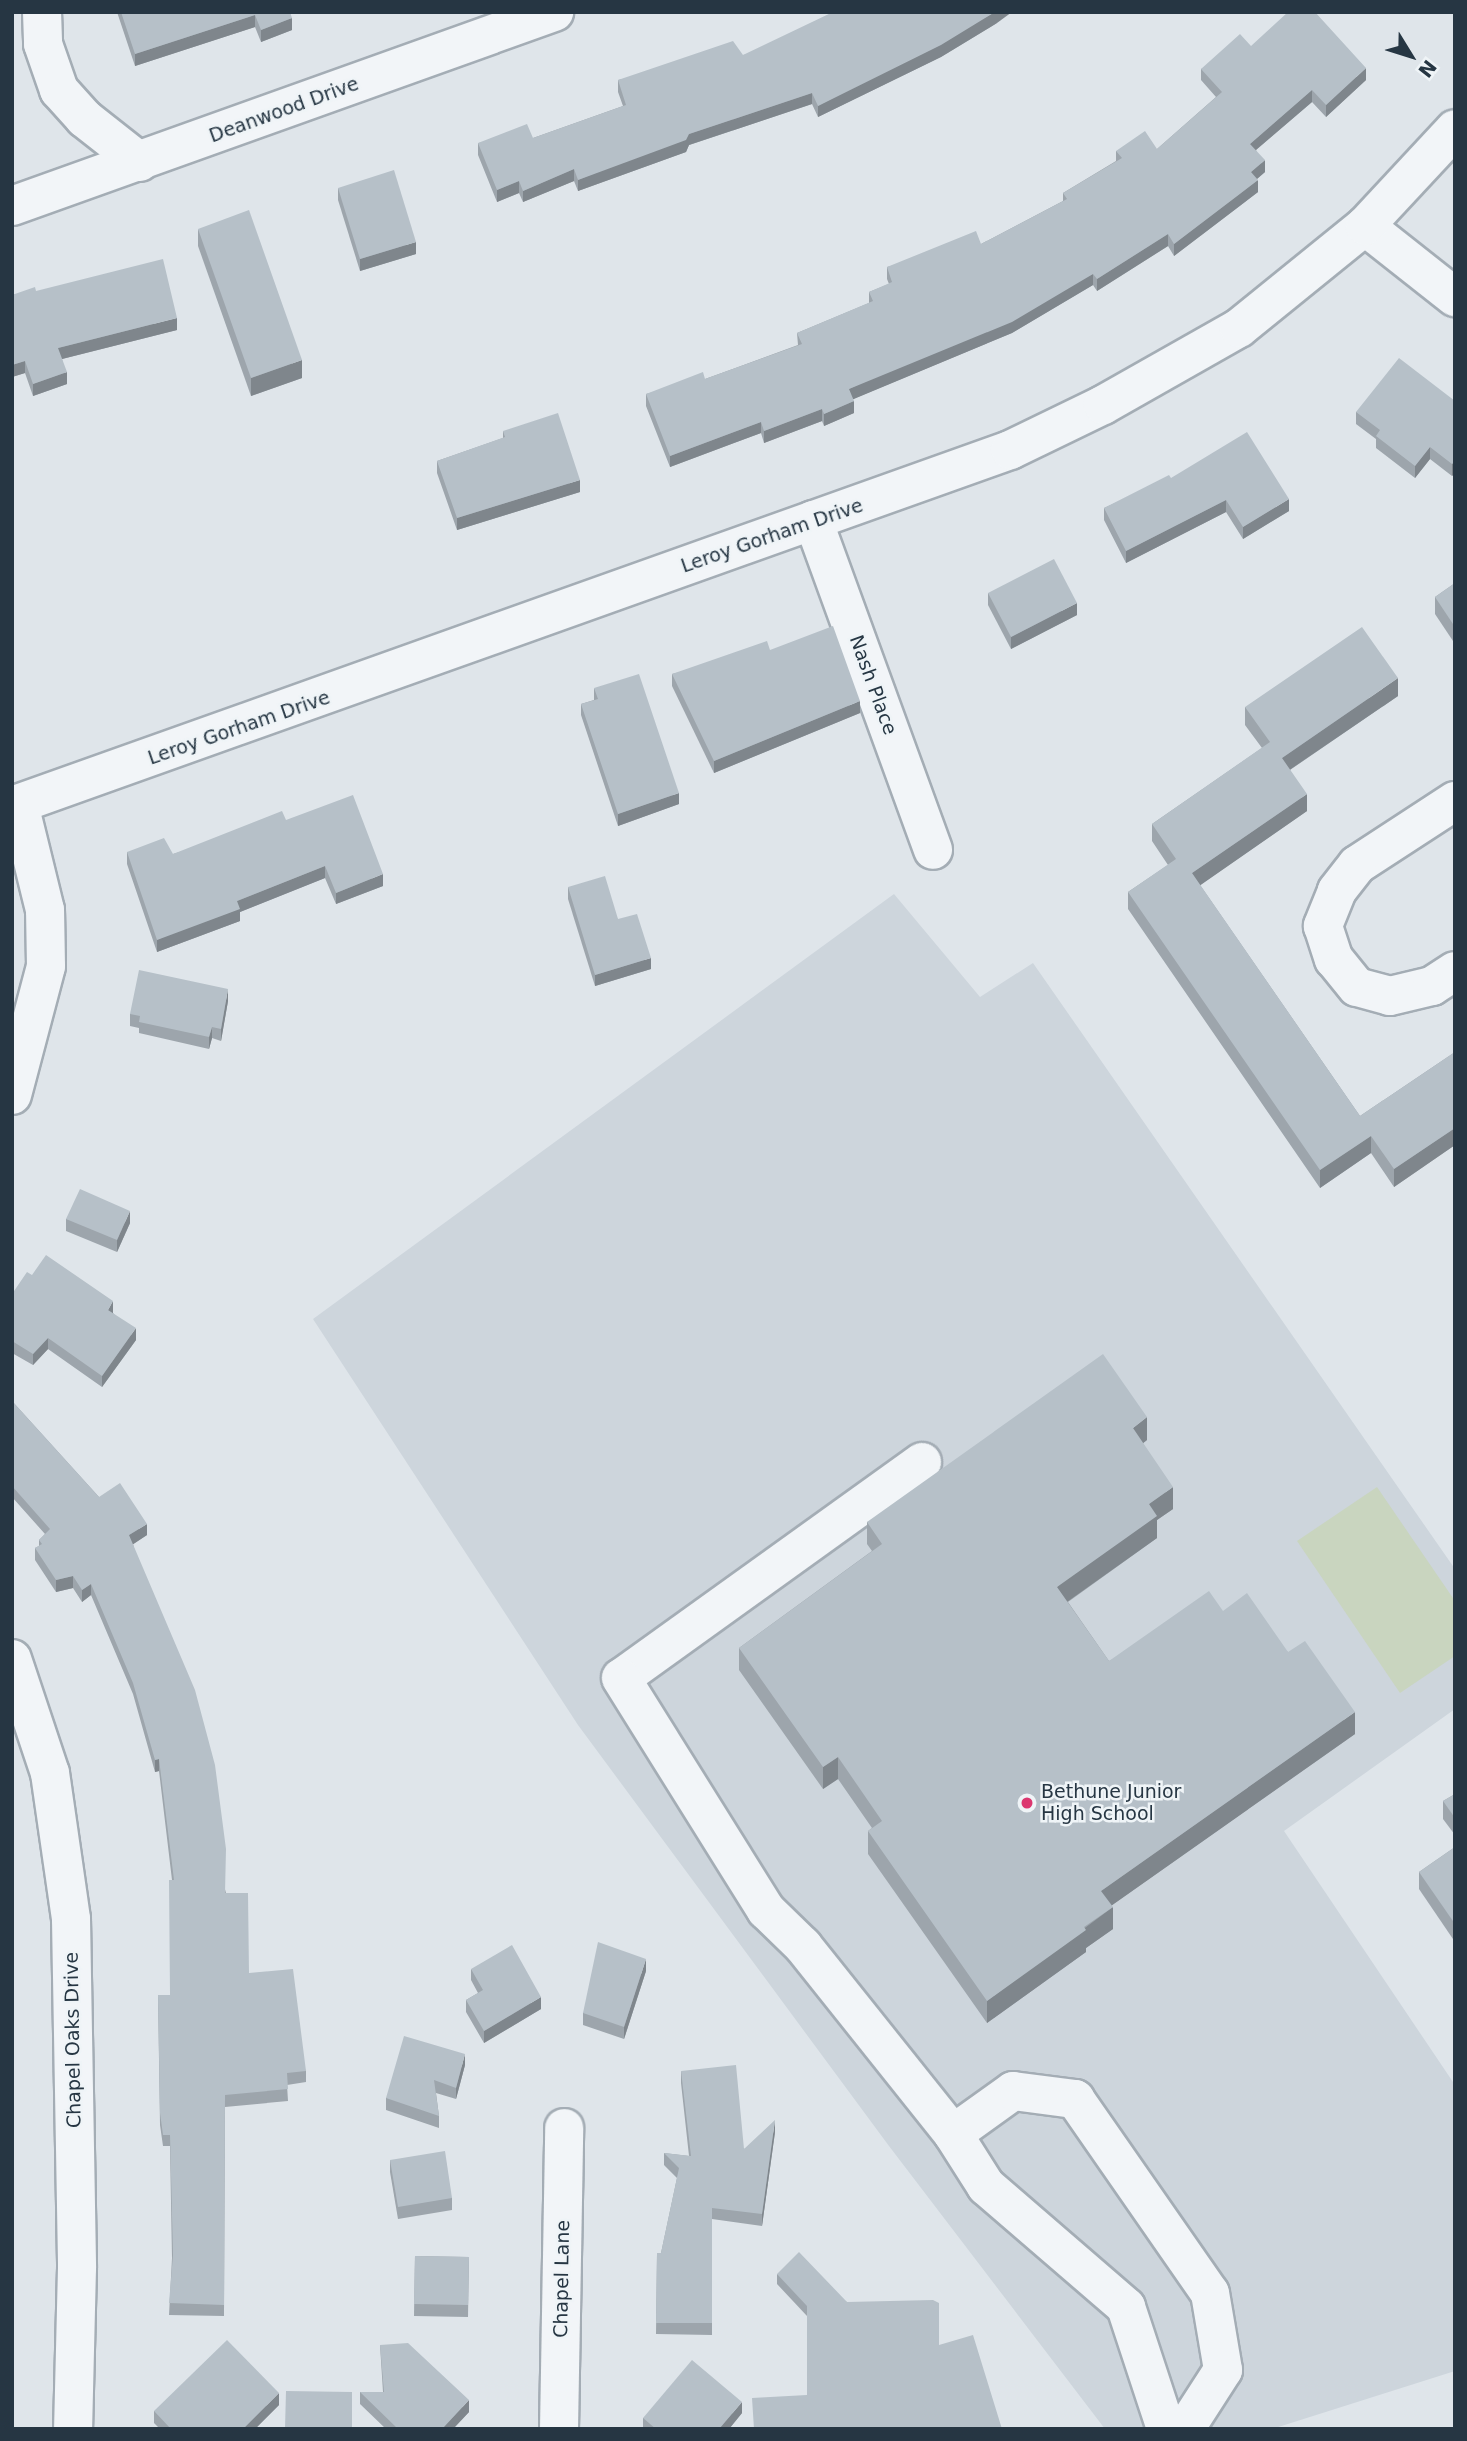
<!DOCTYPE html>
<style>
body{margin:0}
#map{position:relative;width:1467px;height:2441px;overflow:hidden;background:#dfe5ea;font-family:"DejaVu Sans",sans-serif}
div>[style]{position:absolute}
.built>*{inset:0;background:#cdd5dc}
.green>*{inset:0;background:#c9d5bf}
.roads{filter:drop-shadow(2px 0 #a4adb5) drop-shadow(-2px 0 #a4adb5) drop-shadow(0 2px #a4adb5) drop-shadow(0 -2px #a4adb5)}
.minor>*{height:38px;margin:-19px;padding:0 19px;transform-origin:19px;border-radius:19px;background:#f2f5f8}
.wall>*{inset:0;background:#9da5ac}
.shaded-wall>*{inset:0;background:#7f868c}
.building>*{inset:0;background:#b6c0c8}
.dots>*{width:19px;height:19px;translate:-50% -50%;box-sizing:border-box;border:4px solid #eff4f7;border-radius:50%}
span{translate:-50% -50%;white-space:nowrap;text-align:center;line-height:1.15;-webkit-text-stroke:5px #eff4f7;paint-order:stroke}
.street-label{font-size:19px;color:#263643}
.poi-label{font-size:19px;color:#263643}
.left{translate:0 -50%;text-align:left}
.frame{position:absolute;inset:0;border:14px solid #263643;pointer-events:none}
.north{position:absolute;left:1376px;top:21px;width:70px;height:70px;-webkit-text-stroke:5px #eff4f7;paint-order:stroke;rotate:128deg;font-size:19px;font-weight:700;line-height:28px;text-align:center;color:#263643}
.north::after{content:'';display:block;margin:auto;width:24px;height:32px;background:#263643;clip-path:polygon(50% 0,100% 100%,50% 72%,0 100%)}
</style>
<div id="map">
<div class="built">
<div style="clip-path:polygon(894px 894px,980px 997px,1033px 963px,1455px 1569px,1455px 1709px,1284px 1831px,1455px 2085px,1455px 2371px,1272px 2429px,1105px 2429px,889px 2146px,578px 1725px,313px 1319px)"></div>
</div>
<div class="green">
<div style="clip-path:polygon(1377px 1487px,1455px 1601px,1455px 1656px,1400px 1693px,1297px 1541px)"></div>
</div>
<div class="roads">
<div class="minor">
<div style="left:42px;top:12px;width:32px;rotate:88deg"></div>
<div style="left:43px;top:44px;width:49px;rotate:70.8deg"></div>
<div style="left:59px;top:90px;width:38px;rotate:48deg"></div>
<div style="left:84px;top:118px;width:71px;rotate:38.2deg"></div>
<div style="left:12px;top:206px;width:576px;rotate:-19.69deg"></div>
<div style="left:1365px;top:226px;width:115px;rotate:38.3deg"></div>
<div style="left:813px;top:520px;width:351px;rotate:70deg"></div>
<div style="left:1455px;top:801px;width:117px;rotate:146.9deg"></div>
<div style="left:1357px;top:865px;width:33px;rotate:128deg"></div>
<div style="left:1337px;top:891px;width:38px;rotate:112deg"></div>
<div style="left:1323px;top:926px;width:35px;rotate:72deg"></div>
<div style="left:1334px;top:959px;width:36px;rotate:51deg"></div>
<div style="left:1357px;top:987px;width:34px;rotate:15deg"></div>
<div style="left:1390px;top:996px;width:43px;rotate:-13.4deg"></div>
<div style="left:1432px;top:986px;width:27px;rotate:-33deg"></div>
<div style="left:12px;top:806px;width:1060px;rotate:-19.63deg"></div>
<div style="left:1010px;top:450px;width:103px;rotate:-25.8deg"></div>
<div style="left:1103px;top:405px;width:156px;rotate:-29.5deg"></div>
<div style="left:1239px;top:328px;width:162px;rotate:-39deg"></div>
<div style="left:1365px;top:226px;width:132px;rotate:-47.1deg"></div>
<div style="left:12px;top:1095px;width:133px;rotate:-75.2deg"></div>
<div style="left:46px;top:966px;width:56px;rotate:-91deg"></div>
<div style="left:45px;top:910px;width:109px;rotate:-103.8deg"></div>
<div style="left:922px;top:1462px;width:370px;rotate:144.3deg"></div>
<div style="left:621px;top:1678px;width:274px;rotate:58deg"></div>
<div style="left:766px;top:1910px;width:52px;rotate:44.2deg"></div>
<div style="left:803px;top:1946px;width:241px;rotate:51.4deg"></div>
<div style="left:953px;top:2134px;width:74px;rotate:-35.6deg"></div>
<div style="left:1013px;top:2091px;width:63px;rotate:7.4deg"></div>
<div style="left:1075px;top:2099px;width:236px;rotate:55.2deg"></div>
<div style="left:1210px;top:2293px;width:78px;rotate:80.4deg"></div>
<div style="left:1223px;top:2370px;width:70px;rotate:122.8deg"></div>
<div style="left:12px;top:1659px;width:120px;rotate:71.6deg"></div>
<div style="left:50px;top:1773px;width:148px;rotate:81.8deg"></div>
<div style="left:71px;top:1919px;width:349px;rotate:89deg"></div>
<div style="left:77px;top:2268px;width:161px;rotate:91.4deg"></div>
<div style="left:953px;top:2134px;width:62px;rotate:57.6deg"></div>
<div style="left:986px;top:2186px;width:185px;rotate:40.8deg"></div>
<div style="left:1126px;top:2307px;width:128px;rotate:71.8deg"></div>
<div style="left:559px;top:2429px;width:301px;rotate:-89deg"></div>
</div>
</div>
<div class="wall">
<div style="clip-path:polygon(117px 12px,290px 12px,292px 30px,261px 42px,255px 27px,135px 66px)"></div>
<div style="clip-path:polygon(997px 23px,941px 57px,818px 117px,812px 104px,689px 145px,686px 152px,578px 191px,574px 181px,523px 202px,519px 193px,497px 202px,478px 155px,478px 143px,533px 138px,623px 106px,618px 92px,618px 80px,743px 55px)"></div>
<div style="clip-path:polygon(1251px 46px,1366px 80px,1326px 117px,1312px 102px,1256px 150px,1265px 172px,1257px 179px,1258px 192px,1174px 256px,1168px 246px,1097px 291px,1093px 285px,1012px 333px,853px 399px,854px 413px,824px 426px,822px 421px,764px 443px,761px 433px,670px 467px,646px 406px,646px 394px,705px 379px,798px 345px,797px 333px,869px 303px,869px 292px,889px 284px,887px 279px,887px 267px,981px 244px,1063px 201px,1063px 193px,1116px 161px,1116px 151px,1157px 149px,1216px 97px,1201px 80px,1201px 69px)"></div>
<div style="clip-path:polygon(338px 188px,416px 254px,360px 271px,338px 200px)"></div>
<div style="clip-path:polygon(198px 229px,302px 378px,251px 396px,198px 246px)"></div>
<div style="clip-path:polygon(36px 291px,177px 330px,62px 359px,67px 384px,33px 396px,25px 373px,12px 377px,12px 295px)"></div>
<div style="clip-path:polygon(1455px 401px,1455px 473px,1452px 476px,1430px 459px,1415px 478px,1376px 448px,1376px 439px,1356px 424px,1356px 412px)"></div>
<div style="clip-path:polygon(503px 431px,580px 492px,457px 530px,437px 473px,437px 461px,503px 438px)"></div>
<div style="clip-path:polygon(1171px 478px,1289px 511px,1243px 539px,1226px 512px,1126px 563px,1104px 520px,1104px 508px)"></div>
<div style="clip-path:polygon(1455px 583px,1455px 644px,1435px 614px,1435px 597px)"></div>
<div style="clip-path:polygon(988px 593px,1077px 615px,1011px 649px,988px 605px)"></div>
<div style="clip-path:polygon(770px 650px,860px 713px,714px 773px,672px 686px,672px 674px)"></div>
<div style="clip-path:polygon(594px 688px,679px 804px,618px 826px,581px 715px,581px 704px,594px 700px)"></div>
<div style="clip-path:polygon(1398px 696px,1290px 770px,1307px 811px,1200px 885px,1360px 1116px,1455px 1052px,1455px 1145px,1394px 1187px,1371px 1153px,1320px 1188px,1128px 909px,1128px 892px,1168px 865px,1152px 841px,1152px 824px,1262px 748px,1245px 725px,1245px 707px)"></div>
<div style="clip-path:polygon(286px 820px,383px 886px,336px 904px,325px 878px,240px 912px,240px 921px,157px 952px,127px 864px,127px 852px,173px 854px)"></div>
<div style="clip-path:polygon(568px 887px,618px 919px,651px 969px,595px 986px,568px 899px)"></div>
<div style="clip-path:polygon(228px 1001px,221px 1041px,212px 1038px,209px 1049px,139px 1033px,139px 1028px,130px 1026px,130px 1014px)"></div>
<div style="clip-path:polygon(66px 1219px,130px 1223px,117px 1252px,66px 1231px)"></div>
<div style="clip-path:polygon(32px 1275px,113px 1313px,136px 1340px,102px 1387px,48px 1349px,33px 1365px,12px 1353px,12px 1294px)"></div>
<div style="clip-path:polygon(12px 1401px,99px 1497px,147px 1535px,133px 1544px,226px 1893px,249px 1973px,306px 2071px,306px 2082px,287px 2085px,288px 2101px,225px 2107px,224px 2316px,169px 2315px,172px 2258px,170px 2146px,163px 2146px,160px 2125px,158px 1995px,170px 1995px,172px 1880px,159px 1771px,155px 1772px,133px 1694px,91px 1595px,82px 1602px,73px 1588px,56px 1592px,35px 1560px,35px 1548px,39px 1546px,39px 1540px,45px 1534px,12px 1497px)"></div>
<div style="clip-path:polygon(1147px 1440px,1143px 1443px,1173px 1509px,1157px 1520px,1157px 1538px,1068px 1602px,1109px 1661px,1223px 1611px,1288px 1652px,1355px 1734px,1112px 1905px,1113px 1929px,1086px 1948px,1086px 1952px,987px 2023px,868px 1854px,868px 1831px,872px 1828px,838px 1779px,823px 1789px,739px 1670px,739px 1648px,872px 1551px,867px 1544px,867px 1522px)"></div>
<div style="clip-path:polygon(1455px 1794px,1455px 1835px,1443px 1819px,1443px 1801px)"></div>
<div style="clip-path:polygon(1455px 1847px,1455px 1942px,1419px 1889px,1419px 1872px)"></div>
<div style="clip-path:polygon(471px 1969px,541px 2009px,484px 2043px,466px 2012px,466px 2000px,478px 1993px,471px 1980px)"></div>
<div style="clip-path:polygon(646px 1971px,624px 2039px,583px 2025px,583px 2013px)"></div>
<div style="clip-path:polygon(465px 2065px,456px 2099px,436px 2093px,439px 2116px,439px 2128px,386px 2110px,386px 2098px)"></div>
<div style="clip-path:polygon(681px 2071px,744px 2149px,775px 2132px,762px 2226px,712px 2219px,712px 2335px,656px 2334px,657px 2253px,661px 2253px,677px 2178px,664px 2165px,664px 2153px,689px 2156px,681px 2083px)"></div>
<div style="clip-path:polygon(390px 2160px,452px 2198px,452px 2210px,398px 2219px,390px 2172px)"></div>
<div style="clip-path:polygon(415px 2256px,469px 2257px,468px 2317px,414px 2316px)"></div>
<div style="clip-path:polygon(777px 2274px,847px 2302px,939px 2345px,807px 2395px,807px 2316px,777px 2284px)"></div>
<div style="clip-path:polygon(380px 2345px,469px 2412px,453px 2429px,386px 2429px,360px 2404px,360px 2392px,383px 2392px)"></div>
<div style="clip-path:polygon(279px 2405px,255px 2429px,160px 2429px,154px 2423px,154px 2411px)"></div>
<div style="clip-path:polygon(742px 2413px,729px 2429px,643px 2429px,643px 2418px)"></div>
</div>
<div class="shaded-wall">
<div style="clip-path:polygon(995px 12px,1012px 12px,997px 23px,941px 57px,818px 117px,818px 106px)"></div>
<div style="clip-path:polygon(255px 15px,255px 27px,135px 66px,135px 54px)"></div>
<div style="clip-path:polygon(292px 18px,292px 30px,261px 42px,261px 30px)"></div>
<div style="clip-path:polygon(1366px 68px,1366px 80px,1326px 117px,1326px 105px)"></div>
<div style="clip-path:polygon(1312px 90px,1312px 102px,1250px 155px,1250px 144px)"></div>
<div style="clip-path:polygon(812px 93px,812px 104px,689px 145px,686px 152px,578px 191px,578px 180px,689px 134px)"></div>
<div style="clip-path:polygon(1265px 160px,1265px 172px,1251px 184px,1251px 172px)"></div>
<div style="clip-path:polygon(574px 169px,574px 181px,523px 202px,523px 191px)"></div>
<div style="clip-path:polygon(1258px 180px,1258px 192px,1174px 256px,1174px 244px)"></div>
<div style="clip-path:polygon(519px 181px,519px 193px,497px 202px,497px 190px)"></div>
<div style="clip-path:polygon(1168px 234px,1168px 246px,1097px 291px,1097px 279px)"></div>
<div style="clip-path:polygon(416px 242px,416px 254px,360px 271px,360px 259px)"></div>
<div style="clip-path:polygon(1093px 274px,1093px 285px,1012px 333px,849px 401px,849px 389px)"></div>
<div style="clip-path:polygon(177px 318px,177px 330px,58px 360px,58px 348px)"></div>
<div style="clip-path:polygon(302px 360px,302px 378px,251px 396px,251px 378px)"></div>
<div style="clip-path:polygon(25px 361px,25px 373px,12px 377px,12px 365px)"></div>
<div style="clip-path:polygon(67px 372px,67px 384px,33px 396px,33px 384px)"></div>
<div style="clip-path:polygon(854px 401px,854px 413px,824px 426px,824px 414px)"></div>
<div style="clip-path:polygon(822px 409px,822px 421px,764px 443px,764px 431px)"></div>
<div style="clip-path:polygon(761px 422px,761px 433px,670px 467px,670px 456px)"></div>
<div style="clip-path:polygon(1430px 447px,1430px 459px,1415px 478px,1415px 466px)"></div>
<div style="clip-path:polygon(1455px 461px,1455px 473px,1452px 476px,1452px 464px)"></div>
<div style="clip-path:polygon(580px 480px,580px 492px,457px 530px,457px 518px)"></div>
<div style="clip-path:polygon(1289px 499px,1289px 511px,1243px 539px,1243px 527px)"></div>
<div style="clip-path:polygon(1226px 500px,1226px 512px,1126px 563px,1126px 551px)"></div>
<div style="clip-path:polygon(1077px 603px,1077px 615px,1011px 649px,1011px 637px)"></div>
<div style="clip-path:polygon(1398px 678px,1398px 696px,1282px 775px,1282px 758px)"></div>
<div style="clip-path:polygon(860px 701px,860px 713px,714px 773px,714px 761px)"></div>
<div style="clip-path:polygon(679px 793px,679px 804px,618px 826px,618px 814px)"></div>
<div style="clip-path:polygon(1307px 794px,1307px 811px,1192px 891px,1192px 873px)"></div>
<div style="clip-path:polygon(325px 866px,325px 878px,240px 912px,240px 921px,157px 952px,157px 940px,237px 901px)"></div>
<div style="clip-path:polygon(383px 874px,383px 886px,336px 904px,336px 893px)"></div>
<div style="clip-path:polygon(651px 958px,651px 969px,595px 986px,595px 975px)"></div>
<div style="clip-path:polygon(228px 989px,228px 1001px,221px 1041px,221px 1029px)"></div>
<div style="clip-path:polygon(212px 1027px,212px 1038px,209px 1049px,209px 1037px)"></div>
<div style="clip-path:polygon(1455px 1128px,1455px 1145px,1394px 1187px,1394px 1169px)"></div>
<div style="clip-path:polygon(1371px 1136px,1371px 1153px,1320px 1188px,1320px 1170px)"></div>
<div style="clip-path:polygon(130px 1211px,130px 1223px,117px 1252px,117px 1240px)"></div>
<div style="clip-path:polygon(113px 1301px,113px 1313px,108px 1321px,108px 1310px)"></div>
<div style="clip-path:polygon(136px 1328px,136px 1340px,102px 1387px,102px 1376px)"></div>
<div style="clip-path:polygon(48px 1338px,48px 1349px,33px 1365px,33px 1354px)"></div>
<div style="clip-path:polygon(1147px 1417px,1147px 1440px,1133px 1451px,1133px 1428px)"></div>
<div style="clip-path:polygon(1173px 1487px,1173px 1509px,1157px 1520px,1157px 1538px,1057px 1609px,1057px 1587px,1149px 1504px)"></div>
<div style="clip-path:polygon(147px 1524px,147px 1535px,129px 1547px,129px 1535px)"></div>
<div style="clip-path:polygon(73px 1576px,73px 1588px,56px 1592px,56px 1580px)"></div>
<div style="clip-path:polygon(91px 1584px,91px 1595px,82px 1602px,82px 1590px)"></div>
<div style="clip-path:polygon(1355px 1712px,1355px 1734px,1101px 1913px,1101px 1891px)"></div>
<div style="clip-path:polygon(838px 1757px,838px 1779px,823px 1789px,823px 1767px)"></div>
<div style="clip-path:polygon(159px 1759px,159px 1771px,155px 1772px,155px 1760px)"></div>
<div style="clip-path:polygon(1113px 1907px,1113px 1929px,1086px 1948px,1086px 1952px,987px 2023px,987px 2001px)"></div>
<div style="clip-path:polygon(646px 1959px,646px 1971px,624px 2039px,624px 2027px)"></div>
<div style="clip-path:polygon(541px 1997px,541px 2009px,484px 2043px,484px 2031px)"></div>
<div style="clip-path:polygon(465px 2054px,465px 2065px,456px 2099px,456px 2088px)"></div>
<div style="clip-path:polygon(775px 2120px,775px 2132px,762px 2226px,762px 2214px)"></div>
<div style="clip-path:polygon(279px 2393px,279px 2405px,255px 2429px,243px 2429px)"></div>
<div style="clip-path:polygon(469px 2400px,469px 2412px,453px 2429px,442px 2429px)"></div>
<div style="clip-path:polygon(742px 2402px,742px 2413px,729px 2429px,719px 2429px)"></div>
</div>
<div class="building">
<div style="clip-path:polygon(121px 12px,290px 12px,292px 18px,261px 30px,255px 15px,135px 54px)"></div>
<div style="clip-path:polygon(833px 12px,995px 12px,941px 45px,818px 106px,812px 93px,689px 134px,686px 140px,578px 180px,574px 169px,523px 191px,519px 181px,497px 190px,478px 143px,527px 124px,533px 138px,626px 105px,618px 80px,733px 41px,743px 55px)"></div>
<div style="clip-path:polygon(1288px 12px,1315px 12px,1366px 68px,1326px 105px,1312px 90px,1250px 144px,1265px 160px,1251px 172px,1258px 180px,1174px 244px,1168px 234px,1097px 279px,1093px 274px,1012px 322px,849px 389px,854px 401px,824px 414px,822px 409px,764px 431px,761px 422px,670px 456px,646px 394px,703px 372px,705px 379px,802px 344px,797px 333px,873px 301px,869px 292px,892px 282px,887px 267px,976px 231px,981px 244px,1067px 199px,1063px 193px,1122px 158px,1116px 151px,1145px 131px,1157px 149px,1222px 92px,1201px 69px,1240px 34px,1251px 46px)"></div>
<div style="clip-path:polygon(394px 170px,416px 242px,360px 259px,338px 188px)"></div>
<div style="clip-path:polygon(249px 210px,302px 360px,251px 378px,198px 229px)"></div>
<div style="clip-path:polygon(163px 259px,177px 318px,58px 348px,67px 372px,33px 384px,25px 361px,12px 365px,12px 295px,35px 287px,36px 291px)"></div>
<div style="clip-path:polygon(1399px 358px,1455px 401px,1455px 461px,1452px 464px,1430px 447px,1415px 466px,1376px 436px,1380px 430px,1356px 412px)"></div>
<div style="clip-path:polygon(558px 413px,580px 480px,457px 518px,437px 461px,505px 437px,503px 431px)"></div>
<div style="clip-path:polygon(1247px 432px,1289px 499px,1243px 527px,1226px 500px,1126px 551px,1104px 508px,1169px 475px,1171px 478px)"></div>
<div style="clip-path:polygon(1054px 559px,1077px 603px,1011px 637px,988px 593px)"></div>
<div style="clip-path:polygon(1455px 583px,1455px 627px,1435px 597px)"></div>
<div style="clip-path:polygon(833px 626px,860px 701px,714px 761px,672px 674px,767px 641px,770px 650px)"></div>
<div style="clip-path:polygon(1362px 627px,1398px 678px,1282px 758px,1307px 794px,1192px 873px,1360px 1116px,1455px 1052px,1455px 1128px,1394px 1169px,1371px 1136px,1320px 1170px,1128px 892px,1176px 859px,1152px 824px,1270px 742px,1245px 707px)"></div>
<div style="clip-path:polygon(639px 674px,679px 793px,618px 814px,581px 704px,598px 699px,594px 688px)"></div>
<div style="clip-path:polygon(353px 795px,383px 874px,336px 893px,325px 866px,237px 901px,240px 909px,157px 940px,127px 852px,164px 838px,173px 854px,282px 811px,286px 820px)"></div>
<div style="clip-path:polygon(605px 876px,618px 919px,637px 914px,651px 958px,595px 975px,568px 887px)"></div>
<div style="clip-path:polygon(139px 970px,228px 989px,221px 1029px,212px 1027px,209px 1037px,139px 1022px,140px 1016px,130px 1014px)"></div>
<div style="clip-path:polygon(80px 1189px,130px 1211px,117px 1240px,66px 1219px)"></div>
<div style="clip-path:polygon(46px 1255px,113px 1301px,108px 1310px,136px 1328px,102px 1376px,48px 1338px,33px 1354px,12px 1341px,12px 1294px,27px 1272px,32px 1275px)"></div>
<div style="clip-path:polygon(1103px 1354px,1147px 1417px,1133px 1428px,1173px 1487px,1149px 1504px,1157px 1516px,1057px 1587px,1109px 1661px,1209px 1591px,1223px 1611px,1247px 1593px,1288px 1652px,1305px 1641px,1355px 1712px,1101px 1891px,1113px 1907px,1084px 1927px,1086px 1930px,987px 2001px,868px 1831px,882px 1821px,838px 1757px,823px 1767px,739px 1648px,882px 1544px,867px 1522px)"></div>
<div style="clip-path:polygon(12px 1401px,99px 1497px,120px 1483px,147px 1524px,129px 1535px,195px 1690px,215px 1765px,226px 1849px,225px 1893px,248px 1893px,249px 1973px,293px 1969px,306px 2071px,287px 2073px,288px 2089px,225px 2095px,224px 2305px,169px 2303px,173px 2255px,170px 2135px,163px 2135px,160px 2113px,158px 1995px,170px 1995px,169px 1880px,174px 1880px,159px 1759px,155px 1760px,133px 1683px,91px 1584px,82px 1590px,73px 1576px,56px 1580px,35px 1548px,42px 1544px,39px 1540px,50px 1529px,12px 1486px)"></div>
<div style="clip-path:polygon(1455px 1794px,1455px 1818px,1443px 1801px)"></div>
<div style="clip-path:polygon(1455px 1847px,1455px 1924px,1419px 1872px)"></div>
<div style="clip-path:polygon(598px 1942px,646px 1959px,624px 2027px,583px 2013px)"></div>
<div style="clip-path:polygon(512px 1945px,541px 1997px,484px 2031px,466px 2000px,483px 1990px,471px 1969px)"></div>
<div style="clip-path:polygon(404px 2036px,465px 2054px,456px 2088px,434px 2080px,439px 2116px,386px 2098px)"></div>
<div style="clip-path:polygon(736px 2065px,744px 2149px,775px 2120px,762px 2214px,712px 2208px,712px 2323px,656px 2323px,657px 2253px,661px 2253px,679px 2168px,664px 2153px,691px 2156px,681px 2071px)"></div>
<div style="clip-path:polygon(445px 2151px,452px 2198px,398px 2207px,390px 2160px)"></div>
<div style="clip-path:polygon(799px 2252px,847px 2302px,933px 2300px,939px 2303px,939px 2345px,973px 2335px,1002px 2429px,754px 2429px,752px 2398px,807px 2395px,807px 2306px,777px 2274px)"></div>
<div style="clip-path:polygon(415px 2256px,469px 2257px,468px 2305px,414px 2304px)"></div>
<div style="clip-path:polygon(227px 2340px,279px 2393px,243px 2429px,171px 2429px,154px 2411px)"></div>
<div style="clip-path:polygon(408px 2343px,469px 2400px,442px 2429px,398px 2429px,360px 2392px,384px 2392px,380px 2345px)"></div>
<div style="clip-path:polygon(692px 2360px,742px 2402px,719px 2429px,656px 2429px,643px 2418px)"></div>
<div style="clip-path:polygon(286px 2391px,352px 2392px,352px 2429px,285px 2429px)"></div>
</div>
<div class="dots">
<div style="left:1027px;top:1803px;background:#dc3770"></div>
</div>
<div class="street-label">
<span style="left:284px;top:110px;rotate:-20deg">Deanwood Drive</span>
<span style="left:772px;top:536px;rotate:-19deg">Leroy Gorham Drive</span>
<span style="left:873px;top:685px;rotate:70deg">Nash Place</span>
<span style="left:239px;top:728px;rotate:-19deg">Leroy Gorham Drive</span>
<span style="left:73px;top:2040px;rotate:-91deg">Chapel Oaks Drive</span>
<span style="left:562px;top:2279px;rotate:-89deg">Chapel Lane</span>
</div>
<div class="poi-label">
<span class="left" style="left:1041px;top:1803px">Bethune Junior<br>High School</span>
</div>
<div class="frame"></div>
<div class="north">N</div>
</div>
